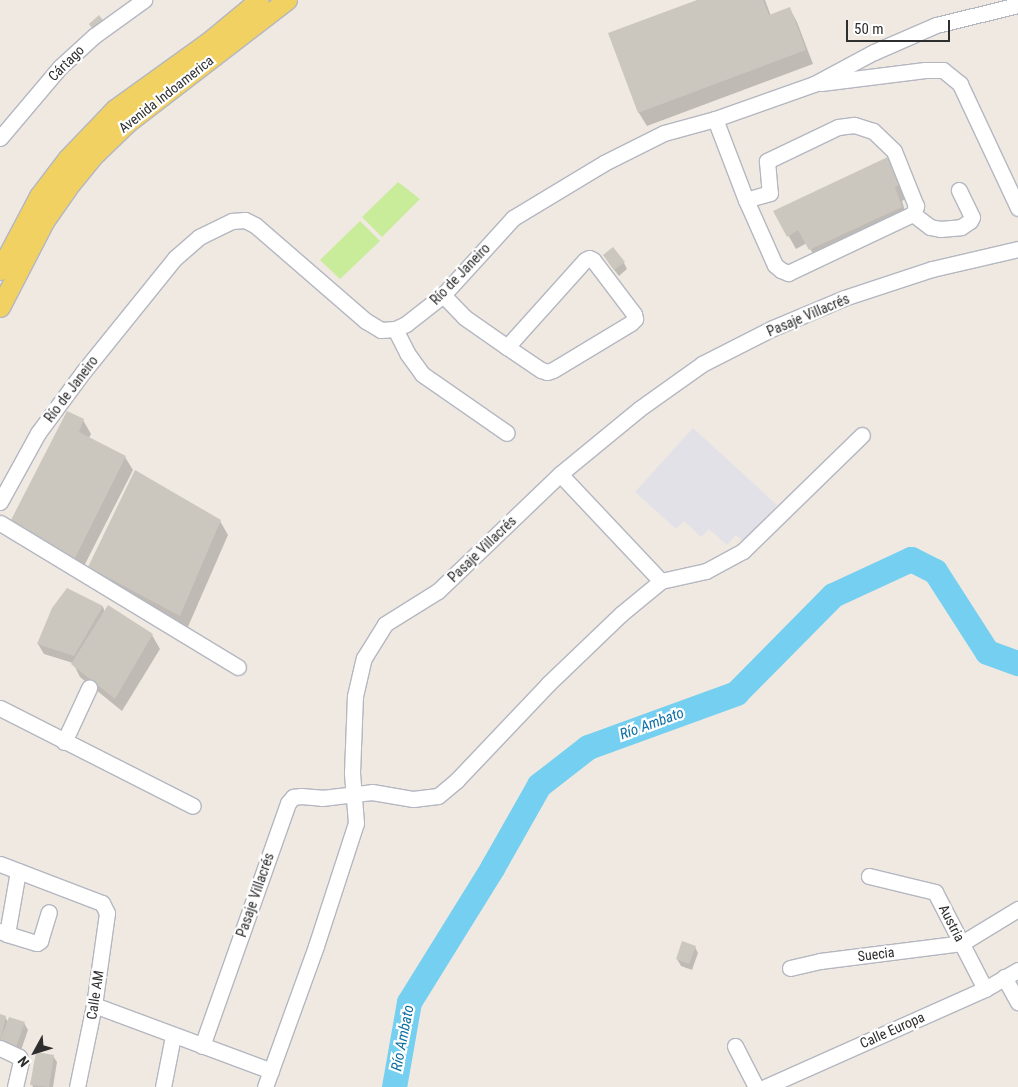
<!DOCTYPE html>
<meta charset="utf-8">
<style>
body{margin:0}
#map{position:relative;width:1018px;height:1087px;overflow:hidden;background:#efe9e1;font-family:"Roboto Condensed",sans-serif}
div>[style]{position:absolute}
.industrial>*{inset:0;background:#e3e1e8}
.pitch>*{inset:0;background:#c9ec9a}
.shadow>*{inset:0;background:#0003}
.river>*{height:25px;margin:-12.5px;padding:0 12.5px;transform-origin:12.5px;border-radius:12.5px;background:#75cff0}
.building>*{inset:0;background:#cbc7bf}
.roads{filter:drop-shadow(1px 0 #b4b7c1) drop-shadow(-1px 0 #b4b7c1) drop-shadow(0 1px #b4b7c1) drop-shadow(0 -1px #b4b7c1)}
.minor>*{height:15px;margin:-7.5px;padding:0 7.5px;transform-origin:7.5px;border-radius:7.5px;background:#fff}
.major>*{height:19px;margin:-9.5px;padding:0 9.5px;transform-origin:9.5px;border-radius:9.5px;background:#f2d163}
span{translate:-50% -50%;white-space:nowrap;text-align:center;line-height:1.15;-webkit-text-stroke:4.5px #fff;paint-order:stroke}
.street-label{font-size:14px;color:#2e2e2e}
.water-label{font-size:15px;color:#0d6fa3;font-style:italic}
.north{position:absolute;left:10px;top:1027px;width:50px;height:50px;-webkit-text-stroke:4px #fff;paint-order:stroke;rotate:231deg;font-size:14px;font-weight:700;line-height:20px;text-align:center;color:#2e2e2e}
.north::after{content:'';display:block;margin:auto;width:18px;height:22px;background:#2e2e2e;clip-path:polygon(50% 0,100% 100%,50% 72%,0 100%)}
.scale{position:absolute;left:846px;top:20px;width:104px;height:22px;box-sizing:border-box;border:2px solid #2e2e2e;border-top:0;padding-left:6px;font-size:15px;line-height:18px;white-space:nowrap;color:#2e2e2e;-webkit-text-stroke:4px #fff;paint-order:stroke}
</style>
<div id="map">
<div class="industrial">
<div style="clip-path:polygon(693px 428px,777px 505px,744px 542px,736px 535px,727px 545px,709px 529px,701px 537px,684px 521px,676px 529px,635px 492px)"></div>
</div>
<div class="pitch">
<div style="clip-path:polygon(398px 182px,420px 199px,382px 237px,362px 217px)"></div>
<div style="clip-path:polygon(360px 221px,380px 241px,340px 279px,320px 260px)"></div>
</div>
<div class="shadow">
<div style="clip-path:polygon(700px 0,765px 0,771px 16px,790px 9px,797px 22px,813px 64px,647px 126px,639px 113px,609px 34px)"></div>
<div style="clip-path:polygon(892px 157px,911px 196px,902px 201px,908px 220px,818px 263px,807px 243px,796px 249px,775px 212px)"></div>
<div style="clip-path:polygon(608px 262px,624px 263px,627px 269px,619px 276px)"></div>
<div style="clip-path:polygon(83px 420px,91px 434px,89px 438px,125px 457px,133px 470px,81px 572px,20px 534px,12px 520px)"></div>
<div style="clip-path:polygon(220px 521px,228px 535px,187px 629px,97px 580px,89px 567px)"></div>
<div style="clip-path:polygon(67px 590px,103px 607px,105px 612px,108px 607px,152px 635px,160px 649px,122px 711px,80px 677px,73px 663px,44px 654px,38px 644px)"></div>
<div style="clip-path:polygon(695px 947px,698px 953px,692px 970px,681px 966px,677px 959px)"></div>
<div style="clip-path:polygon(0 1016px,5px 1017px,8px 1022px,24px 1023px,28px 1030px,20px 1053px,0 1044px)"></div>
<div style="clip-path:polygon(53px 1056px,57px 1062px,53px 1087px,33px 1087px,32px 1084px)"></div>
</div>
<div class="river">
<div style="left:394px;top:1087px;width:86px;rotate:-80deg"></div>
<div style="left:409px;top:1002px;width:158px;rotate:-58.2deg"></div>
<div style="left:492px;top:868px;width:95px;rotate:-60.5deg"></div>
<div style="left:539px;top:785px;width:62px;rotate:-37.8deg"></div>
<div style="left:588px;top:747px;width:158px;rotate:-20deg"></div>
<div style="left:736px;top:693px;width:138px;rotate:-45.3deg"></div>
<div style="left:833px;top:595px;width:86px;rotate:-24.8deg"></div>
<div style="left:911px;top:559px;width:27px;rotate:27deg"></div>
<div style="left:935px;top:571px;width:96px;rotate:57.3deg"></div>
<div style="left:987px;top:652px;width:33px;rotate:20deg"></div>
</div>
<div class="building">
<div style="clip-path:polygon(697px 0,763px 0,769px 15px,790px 7px,806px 50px,638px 113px,608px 33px)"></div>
<div style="clip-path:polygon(99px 15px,105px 23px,94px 31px,89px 24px)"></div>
<div style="clip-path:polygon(892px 155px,905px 182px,895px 187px,902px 207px,809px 250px,798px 230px,787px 237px,773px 211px)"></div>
<div style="clip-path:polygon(613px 247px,625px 262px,614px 270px,603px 255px)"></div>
<div style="clip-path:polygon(67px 411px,84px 419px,79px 432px,126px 456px,74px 560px,11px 520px)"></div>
<div style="clip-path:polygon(135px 470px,221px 520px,180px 616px,88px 567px)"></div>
<div style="clip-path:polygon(67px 588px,103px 606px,74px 656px,37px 644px,52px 608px)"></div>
<div style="clip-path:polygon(108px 605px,153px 634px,115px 699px,71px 664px)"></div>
<div style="clip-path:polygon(682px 941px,696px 946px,689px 964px,676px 959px)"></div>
<div style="clip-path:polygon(0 1014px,6px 1016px,1px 1038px,0 1038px)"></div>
<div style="clip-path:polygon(9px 1017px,25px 1022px,16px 1047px,0 1041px)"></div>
<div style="clip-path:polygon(36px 1052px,54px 1055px,49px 1087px,30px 1085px)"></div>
</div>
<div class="roads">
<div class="minor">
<div style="left:821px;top:83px;width:105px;rotate:-7.1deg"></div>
<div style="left:925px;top:70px;width:18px"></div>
<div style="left:943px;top:70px;width:22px;rotate:39deg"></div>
<div style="left:960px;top:84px;width:137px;rotate:64.9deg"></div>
<div style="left:715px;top:119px;width:87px;rotate:69.1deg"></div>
<div style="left:746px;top:200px;width:71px;rotate:66deg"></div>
<div style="left:775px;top:265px;width:8px;rotate:40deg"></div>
<div style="left:781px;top:270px;width:8px;rotate:23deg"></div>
<div style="left:788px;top:273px;width:138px;rotate:-25.3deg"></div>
<div style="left:913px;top:214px;width:9px;rotate:-69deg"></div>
<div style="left:916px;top:206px;width:59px;rotate:-111.8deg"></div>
<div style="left:894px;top:151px;width:29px;rotate:-136deg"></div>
<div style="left:873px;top:131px;width:20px;rotate:-162deg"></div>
<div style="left:854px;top:125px;width:16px;rotate:173deg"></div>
<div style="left:838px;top:127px;width:79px;rotate:154.4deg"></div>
<div style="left:767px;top:161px;width:32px;rotate:85deg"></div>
<div style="left:770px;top:193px;width:25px;rotate:164deg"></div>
<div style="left:0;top:138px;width:93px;rotate:-49.8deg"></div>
<div style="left:60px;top:67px;width:46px;rotate:-42.4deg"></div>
<div style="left:94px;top:36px;width:62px;rotate:-35.8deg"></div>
<div style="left:913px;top:214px;width:21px;rotate:37deg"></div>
<div style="left:930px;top:227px;width:10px;rotate:11deg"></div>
<div style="left:940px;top:229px;width:21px;rotate:-5deg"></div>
<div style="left:961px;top:227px;width:11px;rotate:-34deg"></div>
<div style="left:970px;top:221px;width:4px;rotate:-63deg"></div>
<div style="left:972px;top:217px;width:30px;rotate:-116deg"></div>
<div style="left:443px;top:295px;width:30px;rotate:46deg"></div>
<div style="left:464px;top:317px;width:52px;rotate:34.9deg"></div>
<div style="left:507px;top:347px;width:41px;rotate:34.1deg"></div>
<div style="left:541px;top:370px;width:6px;rotate:18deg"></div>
<div style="left:547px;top:372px;width:6px;rotate:-18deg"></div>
<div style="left:553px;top:370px;width:91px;rotate:-31.1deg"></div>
<div style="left:631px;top:323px;width:6px;rotate:-45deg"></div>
<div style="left:635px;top:319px;width:5px;rotate:-101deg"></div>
<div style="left:634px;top:314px;width:68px;rotate:-127.2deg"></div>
<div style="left:593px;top:260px;width:4px;rotate:-153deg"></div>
<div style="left:589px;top:258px;width:4px;rotate:153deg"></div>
<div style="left:585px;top:260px;width:117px;rotate:131.9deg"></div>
<div style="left:395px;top:329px;width:27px;rotate:63deg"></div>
<div style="left:407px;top:353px;width:26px;rotate:54deg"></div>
<div style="left:422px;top:374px;width:103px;rotate:34.8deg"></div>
<div style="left:560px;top:474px;width:147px;rotate:46.7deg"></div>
<div style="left:0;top:502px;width:79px;rotate:-61.2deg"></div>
<div style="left:38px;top:433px;width:76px;rotate:-53.6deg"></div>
<div style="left:83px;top:372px;width:146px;rotate:-51.1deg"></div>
<div style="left:175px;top:258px;width:32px;rotate:-41deg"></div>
<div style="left:199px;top:237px;width:37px;rotate:-26deg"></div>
<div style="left:232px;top:221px;width:13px;rotate:-4deg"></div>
<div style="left:245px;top:220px;width:11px;rotate:27deg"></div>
<div style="left:255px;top:225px;width:147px;rotate:40.9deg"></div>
<div style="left:366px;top:321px;width:17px;rotate:31deg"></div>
<div style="left:381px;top:330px;width:14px;rotate:-4deg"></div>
<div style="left:395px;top:329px;width:12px;rotate:-24deg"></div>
<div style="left:406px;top:324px;width:47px;rotate:-38.1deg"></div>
<div style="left:443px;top:295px;width:104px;rotate:-47.7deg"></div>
<div style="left:513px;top:218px;width:106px;rotate:-31.1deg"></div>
<div style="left:604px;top:163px;width:67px;rotate:-26.6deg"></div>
<div style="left:664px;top:133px;width:53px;rotate:-15.4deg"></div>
<div style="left:715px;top:119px;width:105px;rotate:-19.5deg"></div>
<div style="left:814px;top:84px;width:68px;rotate:-28.1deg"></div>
<div style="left:874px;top:52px;width:68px;rotate:-23.5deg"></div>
<div style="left:936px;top:25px;width:84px;rotate:-13.7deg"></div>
<div style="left:0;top:523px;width:278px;rotate:31.2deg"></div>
<div style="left:0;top:708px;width:216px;rotate:26.9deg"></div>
<div style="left:64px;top:742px;width:60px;rotate:-65.2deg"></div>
<div style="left:0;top:864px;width:109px;rotate:20.9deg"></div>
<div style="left:102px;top:903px;width:11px;rotate:63deg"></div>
<div style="left:107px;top:913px;width:93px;rotate:98deg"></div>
<div style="left:94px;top:1005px;width:84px;rotate:101.7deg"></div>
<div style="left:869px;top:876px;width:68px;rotate:13.6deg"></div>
<div style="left:935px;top:892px;width:109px;rotate:62.7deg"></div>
<div style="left:0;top:931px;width:8px;rotate:23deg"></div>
<div style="left:7px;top:934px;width:64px;rotate:-80.1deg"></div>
<div style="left:7px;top:934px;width:31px;rotate:17deg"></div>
<div style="left:37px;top:943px;width:4px;rotate:-34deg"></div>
<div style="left:40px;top:941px;width:30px;rotate:-73deg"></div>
<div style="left:790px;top:968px;width:31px;rotate:-13deg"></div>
<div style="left:820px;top:961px;width:143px;rotate:-7.2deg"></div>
<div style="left:962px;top:943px;width:66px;rotate:-31.3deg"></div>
<div style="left:1004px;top:977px;width:29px;rotate:61deg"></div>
<div style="left:94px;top:1005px;width:189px;rotate:20.4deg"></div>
<div style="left:202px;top:1046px;width:258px;rotate:-70.5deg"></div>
<div style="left:288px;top:803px;width:8px;rotate:-50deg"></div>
<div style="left:293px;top:797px;width:8px;rotate:-7deg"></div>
<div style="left:301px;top:796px;width:21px;rotate:5deg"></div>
<div style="left:322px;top:798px;width:50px;rotate:-6.8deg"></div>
<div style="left:372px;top:792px;width:42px;rotate:9.7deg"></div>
<div style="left:413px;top:799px;width:25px;rotate:-7deg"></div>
<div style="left:438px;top:796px;width:25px;rotate:-40deg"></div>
<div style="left:457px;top:780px;width:132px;rotate:-46.5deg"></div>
<div style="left:548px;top:684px;width:101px;rotate:-43.8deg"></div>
<div style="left:621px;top:614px;width:52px;rotate:-39.5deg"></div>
<div style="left:661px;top:581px;width:46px;rotate:-12.5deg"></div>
<div style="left:706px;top:571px;width:42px;rotate:-28.4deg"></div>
<div style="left:743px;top:551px;width:166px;rotate:-44.3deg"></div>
<div style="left:735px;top:1046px;width:46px;rotate:62.9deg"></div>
<div style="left:0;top:1048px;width:21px;rotate:25deg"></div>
<div style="left:19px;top:1057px;width:4px;rotate:63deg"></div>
<div style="left:21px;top:1061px;width:27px;rotate:103deg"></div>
<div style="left:163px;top:1087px;width:52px;rotate:-78.9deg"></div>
<div style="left:265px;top:1087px;width:150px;rotate:-70.1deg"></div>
<div style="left:316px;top:946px;width:129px;rotate:-72deg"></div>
<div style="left:356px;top:823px;width:50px;rotate:-94.6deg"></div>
<div style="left:352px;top:773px;width:77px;rotate:-87.8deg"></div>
<div style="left:355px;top:696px;width:39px;rotate:-77deg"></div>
<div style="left:364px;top:658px;width:40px;rotate:-58deg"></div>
<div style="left:385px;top:624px;width:62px;rotate:-31.9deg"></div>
<div style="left:438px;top:591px;width:169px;rotate:-43.8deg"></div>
<div style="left:560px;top:474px;width:102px;rotate:-39.4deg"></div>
<div style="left:639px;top:409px;width:77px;rotate:-35.5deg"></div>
<div style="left:702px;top:364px;width:80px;rotate:-26.9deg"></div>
<div style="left:773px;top:328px;width:77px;rotate:-22.9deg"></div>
<div style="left:844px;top:298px;width:93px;rotate:-18.2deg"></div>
<div style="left:932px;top:269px;width:88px;rotate:-13.1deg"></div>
<div style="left:765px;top:1087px;width:241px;rotate:-24deg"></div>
<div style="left:985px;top:989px;width:38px;rotate:-30deg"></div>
</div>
<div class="major">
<div style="left:0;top:270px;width:84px;rotate:-62.2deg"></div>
<div style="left:39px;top:196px;width:48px;rotate:-52.7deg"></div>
<div style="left:68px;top:158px;width:68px;rotate:-46.2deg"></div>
<div style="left:115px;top:109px;width:113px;rotate:-35.7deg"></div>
<div style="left:207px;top:43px;width:67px;rotate:-39.6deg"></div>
<div style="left:0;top:307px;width:98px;rotate:-62.7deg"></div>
<div style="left:45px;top:220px;width:39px;rotate:-55deg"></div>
<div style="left:67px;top:188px;width:40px;rotate:-51deg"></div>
<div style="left:92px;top:157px;width:49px;rotate:-44.2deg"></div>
<div style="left:127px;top:123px;width:202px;rotate:-37.6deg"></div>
</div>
</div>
<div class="street-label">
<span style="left:66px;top:63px;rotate:-45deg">Cártago</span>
<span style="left:166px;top:94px;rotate:-38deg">Avenida Indoamerica</span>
<span style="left:460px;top:274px;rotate:-46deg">Río de Janeiro</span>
<span style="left:808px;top:315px;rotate:-23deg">Pasaje Villacrés</span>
<span style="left:71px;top:389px;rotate:-53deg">Río de Janeiro</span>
<span style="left:482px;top:549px;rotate:-44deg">Pasaje Villacrés</span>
<span style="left:255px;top:895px;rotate:-71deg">Pasaje Villacrés</span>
<span style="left:952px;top:923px;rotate:63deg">Austria</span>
<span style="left:876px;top:954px;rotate:-7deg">Suecia</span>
<span style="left:95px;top:995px;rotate:-81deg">Calle AM</span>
<span style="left:892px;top:1030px;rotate:-24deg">Calle Europa</span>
</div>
<div class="water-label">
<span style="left:652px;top:724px;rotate:-20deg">Río Ambato</span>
<span style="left:403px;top:1038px;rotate:-79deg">Río Ambato</span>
</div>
<div class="north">N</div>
<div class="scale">50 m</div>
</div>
